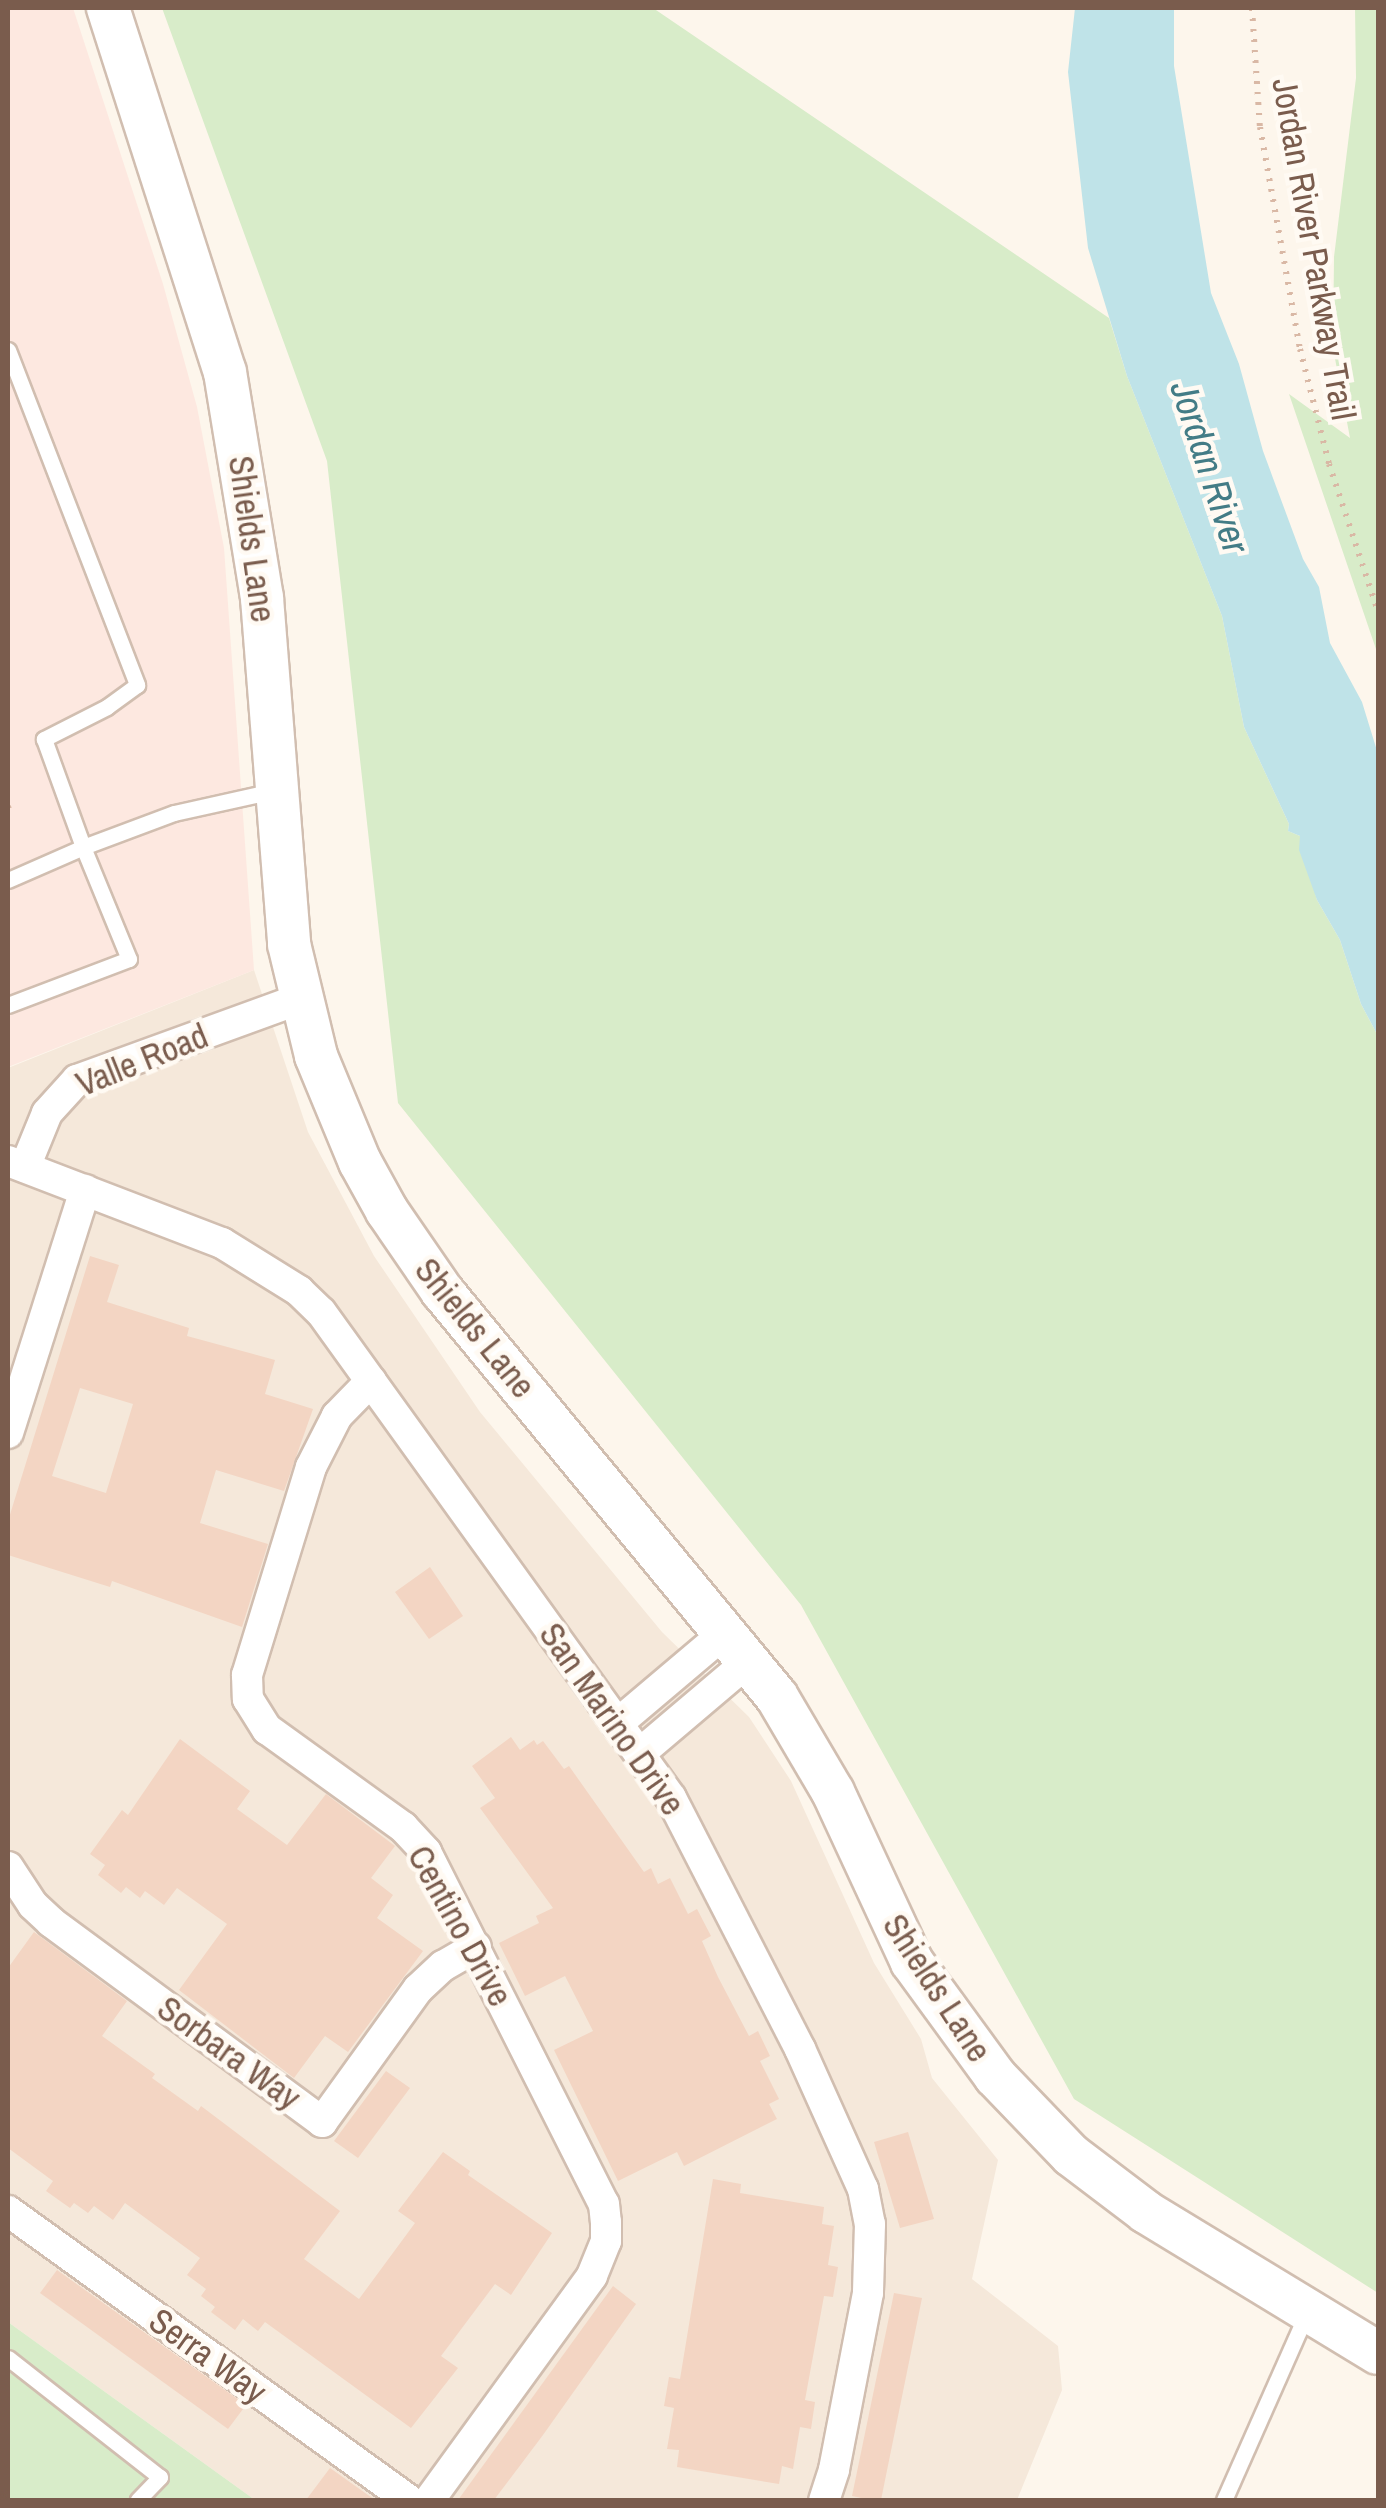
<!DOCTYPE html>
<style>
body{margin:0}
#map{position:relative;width:1386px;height:2508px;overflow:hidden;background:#fdf6ec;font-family:"Archivo Narrow",sans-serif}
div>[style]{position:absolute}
.residential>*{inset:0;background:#f5e8da}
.commercial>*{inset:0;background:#fde8e0}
.green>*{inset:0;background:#d8ecc9}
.water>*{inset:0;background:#bfe3e8}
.building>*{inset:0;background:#f3d5c3}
.path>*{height:6px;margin-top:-3px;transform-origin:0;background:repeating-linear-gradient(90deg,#d9b8a5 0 2.5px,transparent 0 10.5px)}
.roads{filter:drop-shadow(2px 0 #d1beb0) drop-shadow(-2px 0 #d1beb0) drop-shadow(0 2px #d1beb0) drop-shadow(0 -2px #d1beb0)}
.service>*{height:15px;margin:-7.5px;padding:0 7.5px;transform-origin:7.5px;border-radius:7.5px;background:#fff}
.minor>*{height:30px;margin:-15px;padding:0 15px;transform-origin:15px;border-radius:15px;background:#fff}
.secondary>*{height:42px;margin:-21px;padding:0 21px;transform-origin:21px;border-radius:21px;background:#fff}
span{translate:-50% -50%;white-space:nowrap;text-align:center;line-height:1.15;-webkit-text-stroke:9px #fffaf3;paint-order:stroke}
.street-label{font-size:35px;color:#7a5c4d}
.water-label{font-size:38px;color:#437c86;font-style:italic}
.frame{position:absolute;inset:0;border:10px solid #7a5c4d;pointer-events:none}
</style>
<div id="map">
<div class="residential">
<div style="clip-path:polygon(254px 970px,308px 1132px,374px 1256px,480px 1412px,662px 1632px,749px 1717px,791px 1781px,874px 1963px,921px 2039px,932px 2078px,998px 2160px,972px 2279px,1058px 2346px,1062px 2390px,1017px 2500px,255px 2500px,8px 2322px,8px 1068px)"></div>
</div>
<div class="commercial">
<div style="clip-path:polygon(8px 8px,73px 8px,163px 284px,197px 407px,224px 548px,254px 970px,8px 1067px)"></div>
</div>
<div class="green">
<div style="clip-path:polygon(162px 8px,653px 8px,1109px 318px,1127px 376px,1222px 616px,1244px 727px,1289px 824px,1288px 831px,1300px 836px,1317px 900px,1340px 940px,1361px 1004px,1378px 1036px,1378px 2293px,1074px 2099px,801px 1605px,398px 1103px,327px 461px)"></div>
<div style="clip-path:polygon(1355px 8px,1378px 8px,1378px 655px,1289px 394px,1350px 438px,1333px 348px,1334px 257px,1356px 78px)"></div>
<div style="clip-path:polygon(8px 2322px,255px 2500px,8px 2500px)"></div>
</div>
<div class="water">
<div style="clip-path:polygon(1075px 8px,1174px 8px,1174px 66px,1211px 293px,1239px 364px,1263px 451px,1303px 559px,1319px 587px,1330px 643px,1362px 702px,1378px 754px,1378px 1036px,1361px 1004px,1340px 940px,1317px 900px,1299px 850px,1300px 836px,1288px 831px,1289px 824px,1244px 727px,1222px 616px,1127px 376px,1088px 248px,1068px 72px)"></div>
</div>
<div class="building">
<div style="clip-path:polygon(evenodd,90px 1256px,119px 1265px,107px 1302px,189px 1328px,187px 1336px,275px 1360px,265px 1394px,313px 1409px,284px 1491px,216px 1470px,200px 1523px,268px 1544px,242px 1627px,112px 1581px,110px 1587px,8px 1555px,8px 1521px,90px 1256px,80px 1388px,133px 1404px,106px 1493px,52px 1476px,80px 1388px)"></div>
<div style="clip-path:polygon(430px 1567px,463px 1616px,429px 1639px,395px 1592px)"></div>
<div style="clip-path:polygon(511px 1737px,520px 1750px,534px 1740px,537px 1745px,543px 1741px,564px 1769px,569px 1766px,644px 1872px,651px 1868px,658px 1884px,670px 1878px,688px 1914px,697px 1909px,711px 1936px,702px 1941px,718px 1977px,749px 2036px,758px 2031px,770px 2056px,760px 2061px,779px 2099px,769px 2104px,777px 2119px,684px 2166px,677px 2152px,618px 2181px,554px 2050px,593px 2031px,565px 1976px,525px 1996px,499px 1943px,539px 1923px,536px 1916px,553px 1908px,480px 1808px,495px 1798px,472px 1766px)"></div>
<div style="clip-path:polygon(180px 1739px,250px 1791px,237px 1809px,287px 1845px,326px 1794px,395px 1846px,371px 1878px,393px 1895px,377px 1918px,423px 1951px,348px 2052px,325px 2036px,294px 2078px,179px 1990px,227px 1924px,177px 1888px,164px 1905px,145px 1891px,140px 1898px,126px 1887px,121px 1893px,98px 1875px,105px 1865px,90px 1854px,122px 1810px,128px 1815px)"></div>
<div style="clip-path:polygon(34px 1932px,127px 2001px,102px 2036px,155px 2074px,152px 2078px,198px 2111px,201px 2106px,340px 2211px,304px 2259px,359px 2299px,415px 2223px,398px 2211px,443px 2152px,470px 2171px,468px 2175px,552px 2233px,511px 2295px,495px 2284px,441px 2356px,458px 2368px,411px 2428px,265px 2322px,258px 2331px,243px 2319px,235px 2330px,211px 2312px,215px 2307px,201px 2296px,206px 2289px,187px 2275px,200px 2258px,125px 2203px,113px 2220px,94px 2206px,88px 2213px,74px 2203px,70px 2208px,46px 2191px,53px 2181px,8px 2148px,8px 1968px)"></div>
<div style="clip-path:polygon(386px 2071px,410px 2088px,358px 2158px,334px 2141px)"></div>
<div style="clip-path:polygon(908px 2132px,934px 2219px,900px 2228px,874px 2142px)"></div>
<div style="clip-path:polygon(713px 2179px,741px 2184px,740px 2193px,824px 2207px,822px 2224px,834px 2226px,828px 2265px,838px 2267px,833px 2297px,824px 2296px,805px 2400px,815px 2402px,811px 2429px,800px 2427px,793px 2469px,782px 2466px,779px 2484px,677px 2467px,679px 2450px,667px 2449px,674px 2408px,664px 2406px,669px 2377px,680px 2379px)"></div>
<div style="clip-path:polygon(57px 2270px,246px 2405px,228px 2429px,40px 2293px)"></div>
<div style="clip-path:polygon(613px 2286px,636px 2304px,543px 2435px,494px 2500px,458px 2500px)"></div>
<div style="clip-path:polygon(894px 2293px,922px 2298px,881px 2500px,871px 2500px,852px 2496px)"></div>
<div style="clip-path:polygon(330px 2468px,375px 2500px,306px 2500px)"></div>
</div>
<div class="path">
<div style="left:1252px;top:8px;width:119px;rotate:86.2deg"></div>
<div style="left:1260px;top:127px;width:226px;rotate:79.8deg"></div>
<div style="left:1300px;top:349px;width:119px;rotate:75.8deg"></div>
<div style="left:1329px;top:464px;width:155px;rotate:71.6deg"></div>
<div style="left:8px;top:806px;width:4px;rotate:76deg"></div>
</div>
<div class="roads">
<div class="service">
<div style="left:8px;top:350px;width:359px;rotate:68.9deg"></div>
<div style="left:137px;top:685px;width:37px;rotate:144deg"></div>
<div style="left:107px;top:707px;width:71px;rotate:153.1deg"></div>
<div style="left:44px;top:739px;width:115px;rotate:70.1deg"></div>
<div style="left:83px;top:847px;width:97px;rotate:-20.5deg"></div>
<div style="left:174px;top:813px;width:101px;rotate:-12.5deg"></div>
<div style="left:8px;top:880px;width:82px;rotate:-23.7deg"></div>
<div style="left:83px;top:847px;width:121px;rotate:67.7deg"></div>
<div style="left:129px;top:959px;width:129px;rotate:159.2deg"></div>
<div style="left:8px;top:2358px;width:193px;rotate:38.1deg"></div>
<div style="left:160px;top:2477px;width:32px;rotate:134deg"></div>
<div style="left:1224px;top:2500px;width:202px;rotate:-66.1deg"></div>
</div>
<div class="minor">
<div style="left:8px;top:1161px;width:229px;rotate:21deg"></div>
<div style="left:222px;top:1243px;width:91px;rotate:31.9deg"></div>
<div style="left:299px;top:1291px;width:30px;rotate:44deg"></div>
<div style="left:321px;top:1312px;width:599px;rotate:54.24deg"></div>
<div style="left:671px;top:1798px;width:282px;rotate:62.8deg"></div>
<div style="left:800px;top:2049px;width:154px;rotate:65.8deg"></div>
<div style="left:863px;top:2189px;width:36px;rotate:79deg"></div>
<div style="left:870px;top:2224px;width:69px;rotate:91.7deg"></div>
<div style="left:868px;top:2293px;width:180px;rotate:100.9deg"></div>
<div style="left:834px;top:2470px;width:32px;rotate:108deg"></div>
<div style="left:25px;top:1167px;width:58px;rotate:-67.8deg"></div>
<div style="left:47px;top:1113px;width:45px;rotate:-47.7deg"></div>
<div style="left:77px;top:1080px;width:237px;rotate:-20deg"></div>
<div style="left:371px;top:1381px;width:49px;rotate:134.2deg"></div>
<div style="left:337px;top:1416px;width:57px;rotate:117deg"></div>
<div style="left:311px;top:1467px;width:218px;rotate:107.1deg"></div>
<div style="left:247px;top:1675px;width:24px;rotate:88deg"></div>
<div style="left:248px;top:1699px;width:36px;rotate:58deg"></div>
<div style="left:267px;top:1729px;width:168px;rotate:35.8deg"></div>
<div style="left:403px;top:1827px;width:34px;rotate:47deg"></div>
<div style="left:426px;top:1852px;width:394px;rotate:63.2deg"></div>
<div style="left:604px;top:2204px;width:18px;rotate:84deg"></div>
<div style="left:606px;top:2222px;width:19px;rotate:90deg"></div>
<div style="left:606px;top:2241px;width:38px;rotate:112deg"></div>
<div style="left:592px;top:2276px;width:277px;rotate:126deg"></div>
<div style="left:8px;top:1433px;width:255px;rotate:-72.4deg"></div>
<div style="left:617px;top:1724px;width:144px;rotate:-40.2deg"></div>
<div style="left:639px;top:1754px;width:145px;rotate:-40.3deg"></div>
<div style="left:8px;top:1867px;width:45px;rotate:56.7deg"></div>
<div style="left:33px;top:1905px;width:25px;rotate:43deg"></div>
<div style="left:51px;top:1922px;width:337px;rotate:36.4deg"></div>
<div style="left:322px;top:2122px;width:164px;rotate:-54.2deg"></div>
<div style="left:418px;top:1989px;width:34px;rotate:-43deg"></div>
<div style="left:443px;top:1966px;width:38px;rotate:-30deg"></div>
<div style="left:8px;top:2211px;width:494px;rotate:35.8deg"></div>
</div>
<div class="secondary">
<div style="left:108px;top:8px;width:382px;rotate:72.2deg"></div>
<div style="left:225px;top:372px;width:229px;rotate:80.7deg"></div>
<div style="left:262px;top:598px;width:347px;rotate:85.5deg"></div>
<div style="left:289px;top:944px;width:115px;rotate:76.4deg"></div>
<div style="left:316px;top:1056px;width:115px;rotate:67.5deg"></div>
<div style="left:360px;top:1162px;width:56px;rotate:61.1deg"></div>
<div style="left:387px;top:1211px;width:97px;rotate:55.5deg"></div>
<div style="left:442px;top:1291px;width:526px;rotate:50.47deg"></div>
<div style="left:777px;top:1697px;width:110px;rotate:59.5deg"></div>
<div style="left:833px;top:1792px;width:187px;rotate:65.1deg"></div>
<div style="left:912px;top:1962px;width:141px;rotate:53.9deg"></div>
<div style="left:995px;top:2076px;width:110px;rotate:46.1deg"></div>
<div style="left:1071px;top:2155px;width:94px;rotate:37.2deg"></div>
<div style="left:1146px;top:2212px;width:271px;rotate:31.3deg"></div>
</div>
</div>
<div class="street-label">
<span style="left:1314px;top:249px;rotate:80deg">Jordan River Parkway Trail</span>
<span style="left:252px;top:539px;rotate:82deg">Shields Lane</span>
<span style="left:142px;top:1060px;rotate:-22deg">Valle Road</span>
<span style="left:475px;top:1328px;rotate:51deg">Shields Lane</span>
<span style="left:612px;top:1719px;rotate:55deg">San Marino Drive</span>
<span style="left:460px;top:1926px;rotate:61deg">Centino Drive</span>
<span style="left:937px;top:1988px;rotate:57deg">Shields Lane</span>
<span style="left:229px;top:2053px;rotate:36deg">Sorbara Way</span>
<span style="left:208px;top:2356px;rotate:36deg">Serra Way</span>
</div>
<div class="water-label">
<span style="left:1210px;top:467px;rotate:72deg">Jordan River</span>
</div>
<div class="frame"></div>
</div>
